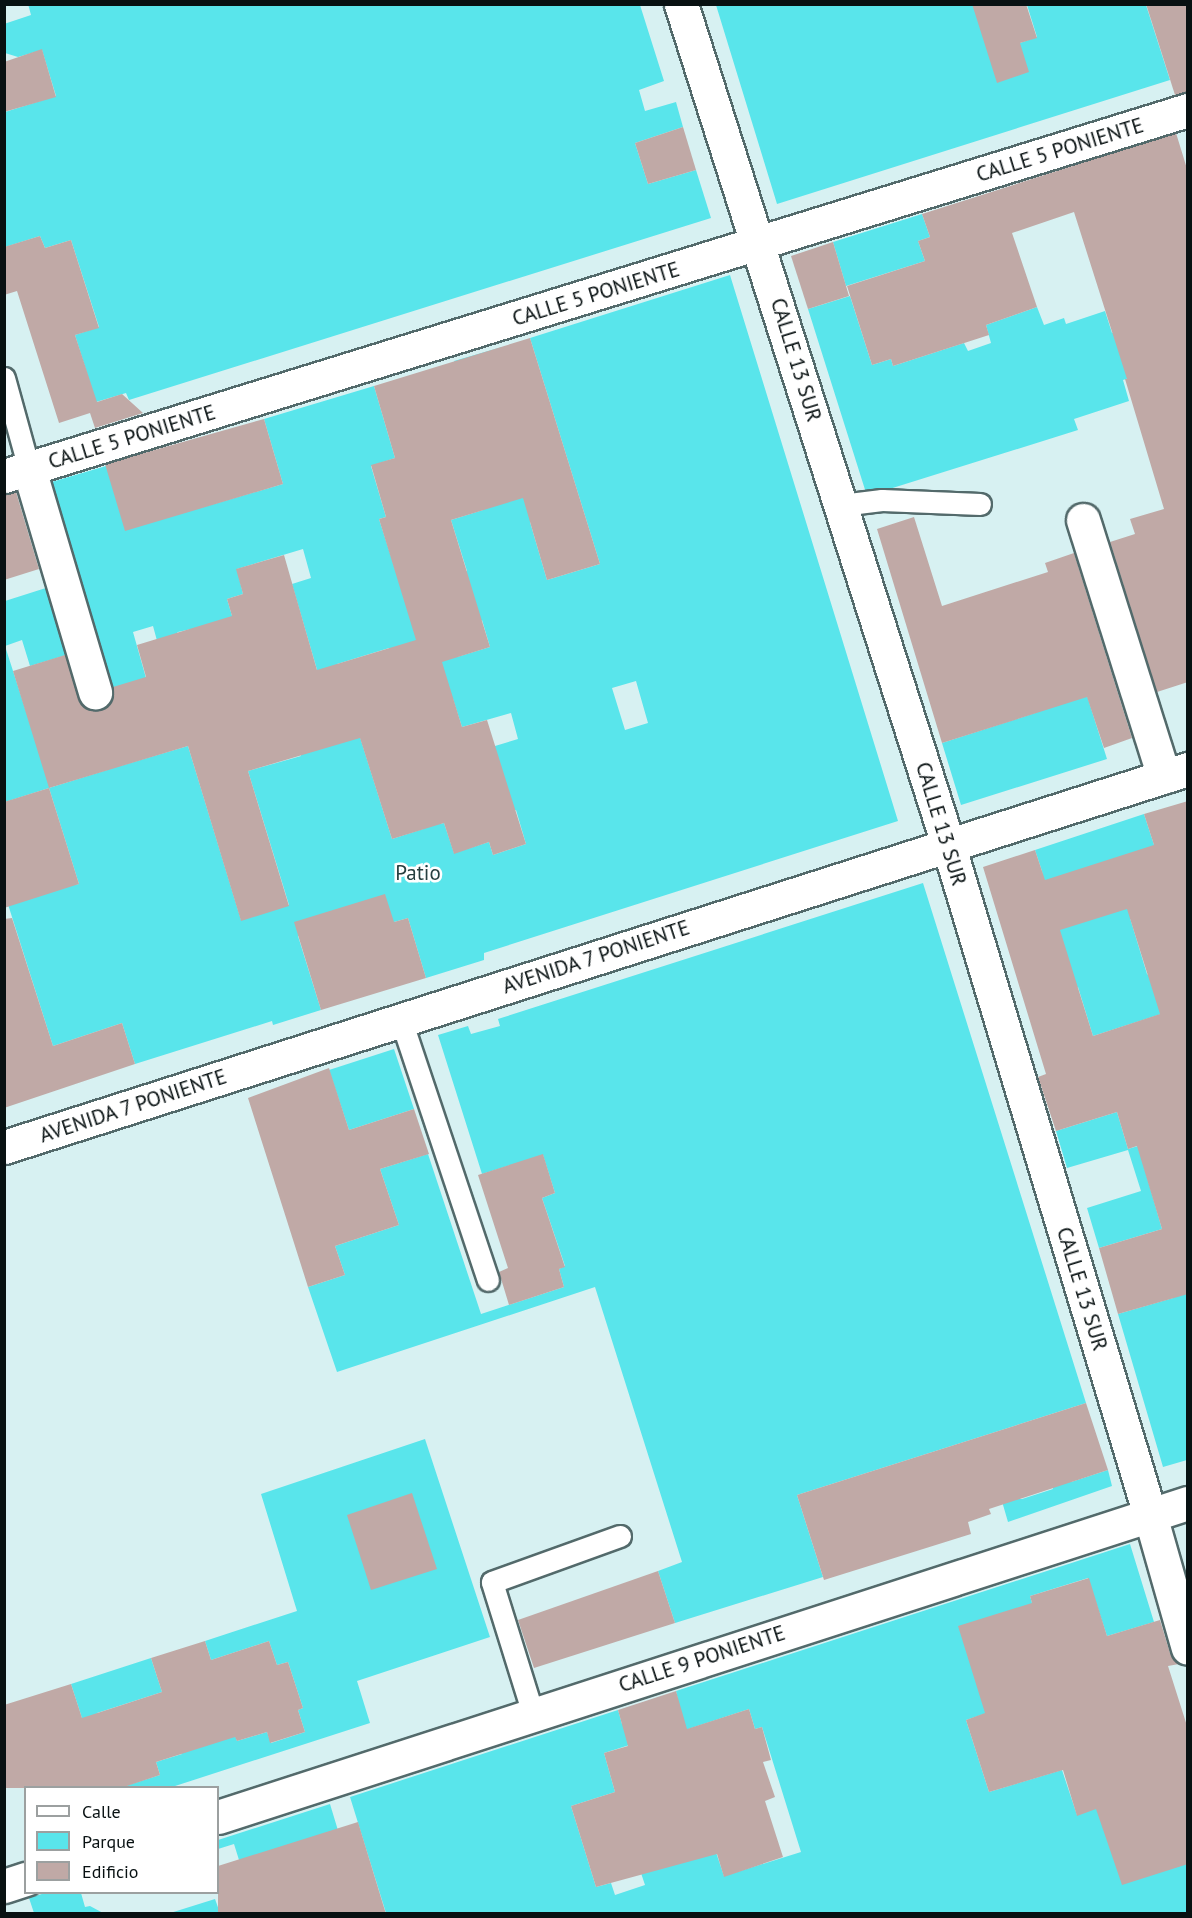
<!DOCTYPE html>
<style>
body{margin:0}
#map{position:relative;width:1192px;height:1918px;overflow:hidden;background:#d7f1f2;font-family:"PT Sans",sans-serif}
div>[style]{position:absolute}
.green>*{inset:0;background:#59e5eb}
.building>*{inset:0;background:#c0a9a6}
.roads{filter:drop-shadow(2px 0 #536a6b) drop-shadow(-2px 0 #536a6b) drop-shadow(0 2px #536a6b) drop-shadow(0 -2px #536a6b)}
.service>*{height:21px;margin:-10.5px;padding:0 10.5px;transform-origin:10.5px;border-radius:10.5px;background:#fff}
.minor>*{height:33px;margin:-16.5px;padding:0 16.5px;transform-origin:16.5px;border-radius:16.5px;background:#fff}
span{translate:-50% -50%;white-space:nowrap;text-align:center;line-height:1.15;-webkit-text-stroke:5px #fff;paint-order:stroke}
.street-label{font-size:21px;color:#081112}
.park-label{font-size:21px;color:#263f40}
.frame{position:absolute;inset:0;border:6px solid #081112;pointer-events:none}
.legend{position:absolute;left:24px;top:1786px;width:195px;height:108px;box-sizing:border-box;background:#fff;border:2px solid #9ca0a0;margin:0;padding:8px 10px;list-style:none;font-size:18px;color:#081112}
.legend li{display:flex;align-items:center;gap:12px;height:30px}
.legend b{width:30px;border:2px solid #9ca0a0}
</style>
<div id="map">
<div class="green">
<div style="clip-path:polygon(28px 4px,640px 5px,664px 81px,639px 90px,645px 111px,676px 102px,683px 127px,635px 143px,648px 184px,696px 170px,711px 218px,129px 400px,126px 393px,96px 402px,75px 335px,99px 327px,71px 240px,45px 248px,40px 236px,5px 247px,5px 112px,56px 96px,42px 50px,18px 57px,5px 53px,4px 24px,31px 15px)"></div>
<div style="clip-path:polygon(716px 5px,972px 5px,1020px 43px,1037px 37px,1027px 5px,1010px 11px,1008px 5px,1146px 5px,1170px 80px,777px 204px)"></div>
<div style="clip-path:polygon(922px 214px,930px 237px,918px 241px,925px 261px,846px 286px,833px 242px)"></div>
<div style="clip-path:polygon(evenodd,730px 275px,898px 821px,484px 953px,484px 960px,426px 978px,408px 918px,394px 922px,351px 919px,298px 936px,321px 1010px,273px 1025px,272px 1021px,135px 1064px,122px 1023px,53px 1046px,5px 895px,79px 884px,49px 788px,5px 802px,5px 601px,49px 587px,70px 654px,30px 666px,22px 640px,5px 646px,32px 730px,103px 708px,120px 766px,188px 746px,241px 920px,289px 905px,248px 771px,301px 756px,288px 712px,320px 680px,292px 584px,311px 578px,303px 549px,237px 569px,243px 594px,227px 599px,263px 720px,191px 629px,178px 632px,159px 648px,153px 626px,133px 632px,146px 678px,169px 681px,101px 701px,38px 486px,106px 466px,200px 508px,283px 484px,264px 419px,374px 386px,395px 458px,371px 466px,386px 517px,379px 519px,402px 591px,467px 571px,451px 520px,483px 510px,479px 443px,454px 361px,502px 347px,552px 514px,530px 522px,547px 580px,600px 564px,530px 338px,730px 275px,482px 620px,490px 647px,457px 657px,448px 630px,482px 620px,730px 275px,389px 648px,400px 683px,423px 829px,392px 839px,337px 664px,389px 648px,730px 275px,636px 681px,648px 723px,625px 730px,612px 688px,636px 681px,730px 275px,453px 699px,462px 727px,511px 713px,518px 739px,495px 746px,487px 818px,516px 810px,526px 844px,493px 855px,489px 842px,454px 853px,444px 823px,440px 824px,453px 699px,730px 275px,99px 744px,107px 770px,49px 788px,99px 744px)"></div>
<div style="clip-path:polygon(850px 296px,872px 365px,891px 359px,893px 366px,964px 343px,968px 351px,991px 343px,986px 325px,1037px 307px,1044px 325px,1064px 318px,1066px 324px,1105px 311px,1112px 333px,1159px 318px,1174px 364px,1123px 380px,1129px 401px,1074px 419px,1078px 430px,867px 496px,808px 309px)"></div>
<div style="clip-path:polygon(1067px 632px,1107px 759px,961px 805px,942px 743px,1035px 713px)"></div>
<div style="clip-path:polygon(1144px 814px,1165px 879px,1130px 918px,1147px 974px,1186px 1006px,1093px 1036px,1078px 987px,1058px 993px,1042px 871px,1035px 850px)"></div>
<div style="clip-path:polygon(923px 883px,1086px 1403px,797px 1495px,823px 1577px,675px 1623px,658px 1571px,682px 1562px,595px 1287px,337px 1372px,308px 1287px,345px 1275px,335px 1246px,399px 1225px,380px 1169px,428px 1154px,481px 1314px,564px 1287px,559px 1269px,565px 1266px,542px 1198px,555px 1193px,543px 1155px,482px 1174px,438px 1035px,468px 1026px,471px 1034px,500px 1026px,498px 1019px)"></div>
<div style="clip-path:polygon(394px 1049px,414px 1109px,349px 1130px,329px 1070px)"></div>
<div style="clip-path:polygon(1117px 1112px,1128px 1149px,1138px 1146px,1162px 1229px,1099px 1248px,1087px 1208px,1141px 1191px,1128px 1150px,1067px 1168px,1056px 1131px)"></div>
<div style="clip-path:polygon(1187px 1257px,1187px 1460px,1163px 1467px,1118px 1314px,1173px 1298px)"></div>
<div style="clip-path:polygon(425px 1439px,490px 1637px,357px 1681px,370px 1723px,172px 1787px,104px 1787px,122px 1787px,160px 1775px,156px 1762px,182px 1754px,178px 1744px,232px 1727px,237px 1741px,267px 1732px,271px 1743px,305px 1732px,298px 1710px,303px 1708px,288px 1662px,277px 1665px,269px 1641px,211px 1660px,205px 1641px,297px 1611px,261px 1494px)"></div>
<div style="clip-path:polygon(1108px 1470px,1112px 1486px,1008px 1522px,1001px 1498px,1022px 1499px,1053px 1489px,1051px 1481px,1071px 1482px)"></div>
<div style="clip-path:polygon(evenodd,1130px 1544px,1154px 1622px,1107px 1636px,1088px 1578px,1030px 1596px,1032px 1603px,1026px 1700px,966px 1720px,989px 1792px,1062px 1770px,1077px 1815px,1096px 1808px,1187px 1864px,1187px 1913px,386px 1913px,350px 1797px,618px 1710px,622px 1724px,679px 1705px,676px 1691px,1130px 1544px,749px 1709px,755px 1729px,762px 1727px,801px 1852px,724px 1876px,692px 1781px,670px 1735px,749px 1709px,1130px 1544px,639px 1742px,641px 1873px,645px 1885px,615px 1895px,611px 1883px,596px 1887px,571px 1806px,615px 1792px,604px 1753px,639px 1742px)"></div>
<div style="clip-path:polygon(151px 1658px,162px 1692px,97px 1713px,90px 1743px,71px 1684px)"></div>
<div style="clip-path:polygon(330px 1804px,363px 1913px,239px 1860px,234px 1844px,218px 1849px,218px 1840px)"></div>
<div style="clip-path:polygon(45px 1893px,81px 1893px,85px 1907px,90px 1906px,103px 1913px,34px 1913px,29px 1898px)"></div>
<div style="clip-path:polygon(215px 1899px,220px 1913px,167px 1914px)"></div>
</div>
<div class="building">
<div style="clip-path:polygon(972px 4px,1026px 4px,1037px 38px,1020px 43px,1029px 72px,997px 83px)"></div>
<div style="clip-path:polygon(1146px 4px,1188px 4px,1188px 92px,1175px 95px)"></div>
<div style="clip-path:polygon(42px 49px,56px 97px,4px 112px,4px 62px)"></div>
<div style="clip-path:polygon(683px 127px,696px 170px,648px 184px,635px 143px)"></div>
<div style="clip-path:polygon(1176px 133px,1188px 172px,1188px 682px,1157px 692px,1110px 542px,1135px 534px,1130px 519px,1164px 509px,1125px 379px,1127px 379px,1074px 212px,1012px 233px,1037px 307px,986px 325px,989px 335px,893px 366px,891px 359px,872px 365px,847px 286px,925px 261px,918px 241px,930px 237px,922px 214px)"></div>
<div style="clip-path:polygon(40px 236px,45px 248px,71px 240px,99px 328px,75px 335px,97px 402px,122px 394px,143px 413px,95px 428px,90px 413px,59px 423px,17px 291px,4px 295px,4px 247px)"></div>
<div style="clip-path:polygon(833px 242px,849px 296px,808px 309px,791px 256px)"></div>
<div style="clip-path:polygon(530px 338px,600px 564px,547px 580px,523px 498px,451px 520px,490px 647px,442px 662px,462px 727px,487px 720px,526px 844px,493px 855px,489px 842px,454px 854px,444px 823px,392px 839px,360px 738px,248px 771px,289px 906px,241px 921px,188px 746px,49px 788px,13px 671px,65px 655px,82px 705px,90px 710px,101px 710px,109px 704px,113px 697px,113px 687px,146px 677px,137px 645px,232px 616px,227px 599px,243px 594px,236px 569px,284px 555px,317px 670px,416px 640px,379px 519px,386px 517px,371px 465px,395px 458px,374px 386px)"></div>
<div style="clip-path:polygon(264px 419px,283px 484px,125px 531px,105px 464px)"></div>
<div style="clip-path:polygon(16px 492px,39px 569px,4px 580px,4px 494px)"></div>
<div style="clip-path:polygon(914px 517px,942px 606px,1048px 572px,1045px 563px,1074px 553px,1132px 738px,1104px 748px,1087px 697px,942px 743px,877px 529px)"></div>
<div style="clip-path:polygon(49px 788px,79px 884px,4px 908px,4px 802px)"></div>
<div style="clip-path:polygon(evenodd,1188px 801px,1188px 1294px,1118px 1314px,1099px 1248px,1162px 1229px,1137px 1146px,1128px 1149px,1117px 1112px,1056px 1131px,1038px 1077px,1046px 1074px,983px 867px,1035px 850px,1045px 880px,1154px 845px,1144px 814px,1188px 801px,1127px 909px,1160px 1014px,1093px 1036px,1060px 930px,1127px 909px)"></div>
<div style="clip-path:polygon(385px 894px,394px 922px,408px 918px,426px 978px,321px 1010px,294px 922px)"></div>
<div style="clip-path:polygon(12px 918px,53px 1046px,122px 1023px,135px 1064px,4px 1108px,4px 919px)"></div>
<div style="clip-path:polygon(329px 1068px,349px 1130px,414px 1109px,429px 1154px,380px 1169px,399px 1225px,335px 1246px,345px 1275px,308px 1287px,248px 1098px)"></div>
<div style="clip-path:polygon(543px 1154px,555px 1193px,542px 1198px,565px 1267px,559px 1269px,564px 1287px,509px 1305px,499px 1272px,508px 1268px,478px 1175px)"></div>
<div style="clip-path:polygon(1086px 1403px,1108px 1470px,989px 1509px,991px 1514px,968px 1522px,971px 1534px,824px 1580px,797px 1495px)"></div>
<div style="clip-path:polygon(412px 1493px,437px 1569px,371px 1590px,347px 1515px)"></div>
<div style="clip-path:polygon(658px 1571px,675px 1623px,534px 1668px,518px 1620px)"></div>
<div style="clip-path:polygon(1089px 1578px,1107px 1636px,1160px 1620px,1170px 1653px,1179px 1664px,1168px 1666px,1188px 1729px,1188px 1864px,1122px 1885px,1096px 1809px,1077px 1816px,1063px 1770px,989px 1792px,966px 1720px,985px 1713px,958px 1626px,1032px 1603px,1030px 1596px)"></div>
<div style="clip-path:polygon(205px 1641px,211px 1660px,269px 1641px,277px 1665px,288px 1662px,303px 1708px,298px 1710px,305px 1732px,270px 1743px,267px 1732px,237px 1741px,235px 1737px,156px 1762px,160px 1775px,121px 1788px,4px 1788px,4px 1705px,71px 1684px,82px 1718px,162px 1692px,151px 1658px)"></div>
<div style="clip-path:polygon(676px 1691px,687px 1729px,749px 1709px,755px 1729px,762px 1727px,771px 1760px,763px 1762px,775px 1797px,765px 1801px,783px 1857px,724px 1877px,717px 1854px,596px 1887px,571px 1806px,615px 1792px,604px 1753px,628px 1746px,618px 1710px)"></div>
<div style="clip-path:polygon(358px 1822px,386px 1914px,218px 1914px,218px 1866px)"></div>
</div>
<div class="roads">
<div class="service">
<div style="left:4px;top:378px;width:94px;rotate:74.6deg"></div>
<div style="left:841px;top:505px;width:41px;rotate:-7deg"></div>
<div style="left:882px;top:500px;width:98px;rotate:2.3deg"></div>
<div style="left:401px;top:1020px;width:274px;rotate:71.5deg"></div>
<div style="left:533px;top:1714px;width:138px;rotate:-107.3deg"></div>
<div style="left:492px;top:1582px;width:136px;rotate:-19.8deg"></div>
</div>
<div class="minor">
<div style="left:681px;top:4px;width:881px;rotate:72.37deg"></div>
<div style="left:948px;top:844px;width:701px;rotate:73.25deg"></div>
<div style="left:1150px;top:1515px;width:138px;rotate:74.1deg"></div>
<div style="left:29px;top:469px;width:233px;rotate:73.5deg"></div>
<div style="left:4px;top:476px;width:1239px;rotate:-17.18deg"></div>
<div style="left:1083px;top:520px;width:269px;rotate:72.5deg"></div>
<div style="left:4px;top:1147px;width:1243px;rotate:-17.71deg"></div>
<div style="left:218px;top:1817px;width:1020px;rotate:-17.94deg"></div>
<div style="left:4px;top:1886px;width:23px;rotate:-18deg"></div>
</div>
</div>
<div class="street-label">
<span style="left:1060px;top:150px;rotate:-17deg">CALLE 5 PONIENTE</span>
<span style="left:596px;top:294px;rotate:-17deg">CALLE 5 PONIENTE</span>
<span style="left:796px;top:360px;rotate:73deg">CALLE 13 SUR</span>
<span style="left:132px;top:437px;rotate:-17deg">CALLE 5 PONIENTE</span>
<span style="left:941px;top:824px;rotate:73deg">CALLE 13 SUR</span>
<span style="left:596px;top:957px;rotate:-18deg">AVENIDA 7 PONIENTE</span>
<span style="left:133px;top:1106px;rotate:-18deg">AVENIDA 7 PONIENTE</span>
<span style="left:1082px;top:1289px;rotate:73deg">CALLE 13 SUR</span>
<span style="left:702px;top:1659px;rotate:-18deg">CALLE 9 PONIENTE</span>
</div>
<div class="park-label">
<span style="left:418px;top:873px">Patio</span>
</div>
<div class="frame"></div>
<ul class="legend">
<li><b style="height:8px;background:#fff"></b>Calle</li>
<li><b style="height:16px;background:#59e5eb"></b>Parque</li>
<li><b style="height:16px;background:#c0a9a6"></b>Edificio</li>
</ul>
</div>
